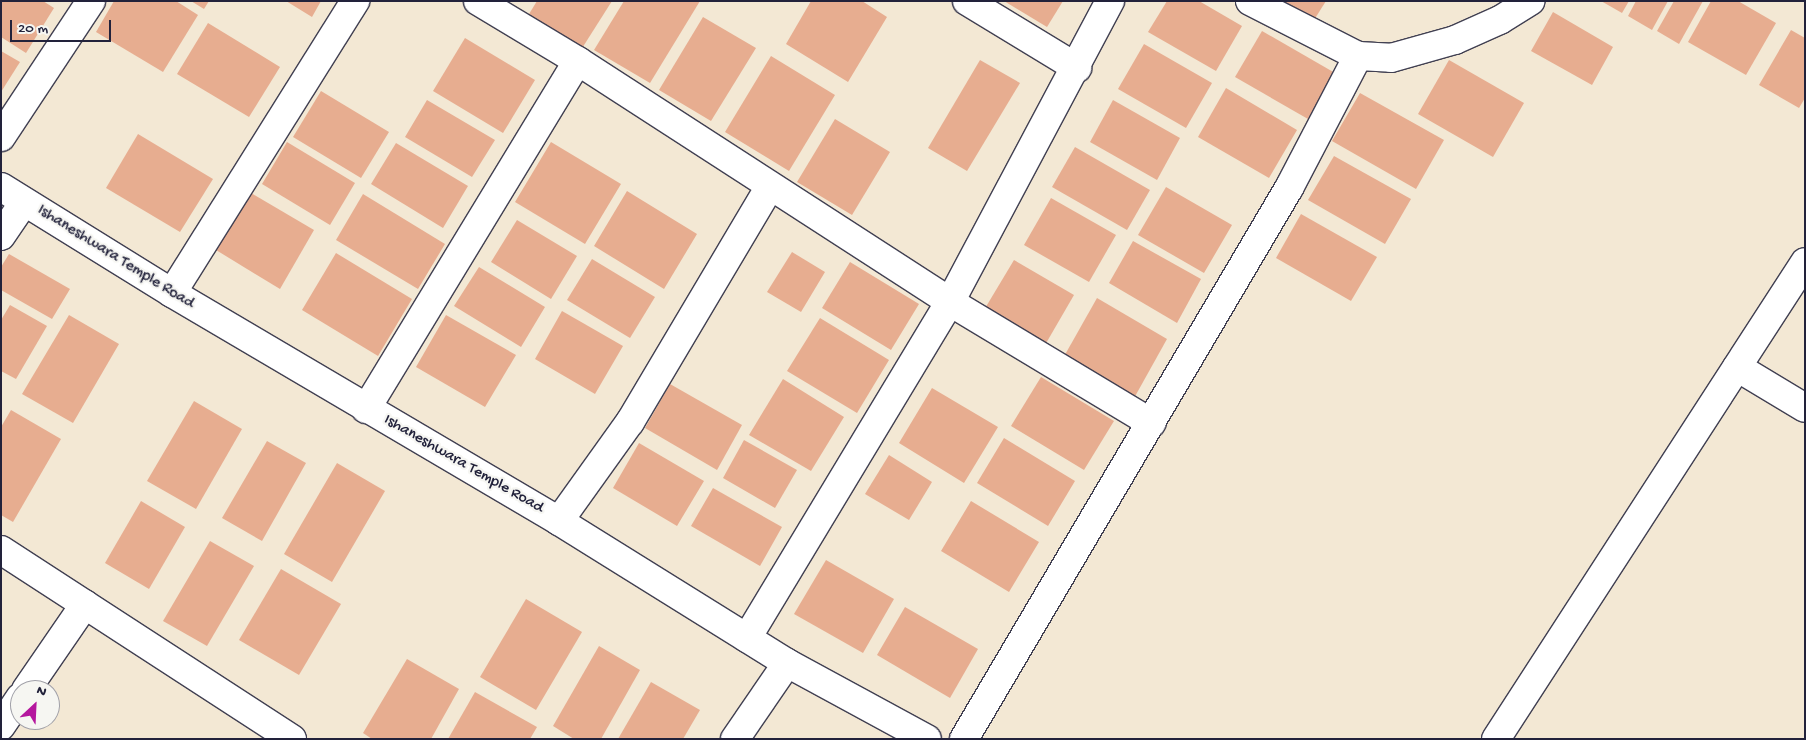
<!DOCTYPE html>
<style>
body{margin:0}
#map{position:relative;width:1806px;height:740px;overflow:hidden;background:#f3e8d4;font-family:"Gochi Hand",sans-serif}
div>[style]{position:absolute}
.building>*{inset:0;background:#e7ad90}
.roads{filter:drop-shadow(1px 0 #414052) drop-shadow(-1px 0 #414052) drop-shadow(0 1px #414052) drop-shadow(0 -1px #414052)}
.minor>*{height:28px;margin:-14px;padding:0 14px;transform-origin:14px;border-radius:14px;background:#fff}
span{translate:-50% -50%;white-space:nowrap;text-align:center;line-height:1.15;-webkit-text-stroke:4.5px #f6f6f2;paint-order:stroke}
.street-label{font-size:16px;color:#22223b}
.frame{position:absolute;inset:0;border:2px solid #22223b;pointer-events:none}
.north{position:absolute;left:10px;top:680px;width:50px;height:50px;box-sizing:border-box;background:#f6f6f2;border:1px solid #a1a1a9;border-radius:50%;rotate:25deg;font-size:14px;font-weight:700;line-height:20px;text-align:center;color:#22223b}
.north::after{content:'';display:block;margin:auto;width:18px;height:22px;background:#b5179e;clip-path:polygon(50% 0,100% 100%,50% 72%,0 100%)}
.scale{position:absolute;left:10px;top:20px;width:101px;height:22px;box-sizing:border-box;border:2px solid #22223b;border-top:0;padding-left:6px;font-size:15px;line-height:18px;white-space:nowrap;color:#22223b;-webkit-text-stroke:4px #f6f6f2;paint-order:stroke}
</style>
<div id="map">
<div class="building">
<div style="clip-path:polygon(1px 1px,43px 1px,54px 8px,26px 53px,1px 37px)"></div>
<div style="clip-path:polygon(114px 1px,176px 1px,198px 15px,163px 72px,96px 32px)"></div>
<div style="clip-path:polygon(191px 1px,209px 1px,204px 9px)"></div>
<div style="clip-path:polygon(286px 1px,321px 1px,312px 17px)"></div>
<div style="clip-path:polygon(537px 1px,612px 1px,579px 53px,526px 19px)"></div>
<div style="clip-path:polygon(624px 1px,700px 1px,650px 83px,594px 50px)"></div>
<div style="clip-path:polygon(811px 1px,862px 1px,887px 17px,848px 82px,786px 44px)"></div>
<div style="clip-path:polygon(1004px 1px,1063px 1px,1047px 27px)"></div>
<div style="clip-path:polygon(1167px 1px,1199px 1px,1242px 26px,1216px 71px,1148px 32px)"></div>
<div style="clip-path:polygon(1283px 1px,1326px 1px,1314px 20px)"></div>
<div style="clip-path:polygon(1601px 1px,1629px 1px,1622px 13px)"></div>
<div style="clip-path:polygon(1636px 1px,1668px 1px,1652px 30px,1628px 16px)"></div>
<div style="clip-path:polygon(1674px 1px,1703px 1px,1679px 44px,1657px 31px)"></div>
<div style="clip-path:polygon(1711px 1px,1738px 1px,1776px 23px,1746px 75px,1688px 42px)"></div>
<div style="clip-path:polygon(1553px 12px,1613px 47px,1592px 85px,1531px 51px)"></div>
<div style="clip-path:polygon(703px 17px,756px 48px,711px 121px,659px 90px)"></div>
<div style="clip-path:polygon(208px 23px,280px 67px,249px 117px,177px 74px)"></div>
<div style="clip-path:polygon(1791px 30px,1805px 38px,1805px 98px,1799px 108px,1759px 85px)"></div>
<div style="clip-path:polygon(1262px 31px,1335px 73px,1308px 119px,1235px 77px)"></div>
<div style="clip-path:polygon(465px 38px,535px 80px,503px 133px,433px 91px)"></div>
<div style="clip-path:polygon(1144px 44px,1212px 83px,1186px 128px,1118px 89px)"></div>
<div style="clip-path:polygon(1px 51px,20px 62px,1px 92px)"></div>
<div style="clip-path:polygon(771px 56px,835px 95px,789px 171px,725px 132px)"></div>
<div style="clip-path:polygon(980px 60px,1020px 83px,967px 171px,928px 148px)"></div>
<div style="clip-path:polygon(1449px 60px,1524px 103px,1493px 157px,1418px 114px)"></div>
<div style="clip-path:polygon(1226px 88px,1297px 130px,1269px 178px,1198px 137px)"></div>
<div style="clip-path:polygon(321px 91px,389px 132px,361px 178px,293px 137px)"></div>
<div style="clip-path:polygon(1360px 93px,1444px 140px,1416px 189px,1332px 141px)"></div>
<div style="clip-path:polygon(427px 100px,495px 140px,472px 177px,405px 137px)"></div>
<div style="clip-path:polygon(1113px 100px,1180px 138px,1157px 180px,1090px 142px)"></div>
<div style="clip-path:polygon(835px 119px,890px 152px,852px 215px,797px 182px)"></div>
<div style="clip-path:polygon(138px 134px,213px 179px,180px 232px,106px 188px)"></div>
<div style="clip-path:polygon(287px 142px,355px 183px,330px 225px,262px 184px)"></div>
<div style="clip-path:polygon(551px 142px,621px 184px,585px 244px,515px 202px)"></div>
<div style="clip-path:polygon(396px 143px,468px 186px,443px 228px,371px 184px)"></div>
<div style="clip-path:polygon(1075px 147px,1150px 190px,1127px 230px,1052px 187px)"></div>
<div style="clip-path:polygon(1334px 156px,1411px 199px,1385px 244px,1308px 200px)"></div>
<div style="clip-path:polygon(1166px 187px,1232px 225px,1204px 273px,1138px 235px)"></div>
<div style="clip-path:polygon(627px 191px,697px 234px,664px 289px,594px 246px)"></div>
<div style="clip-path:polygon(251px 193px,314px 230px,280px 289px,216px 250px)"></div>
<div style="clip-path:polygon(363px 194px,445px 244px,418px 289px,336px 240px)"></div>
<div style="clip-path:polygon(1051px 198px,1116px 235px,1089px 282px,1024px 245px)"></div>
<div style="clip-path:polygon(1301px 214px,1377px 257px,1351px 301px,1276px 258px)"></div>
<div style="clip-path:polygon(517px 220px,577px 256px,551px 299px,491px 262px)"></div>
<div style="clip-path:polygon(1133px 241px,1201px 279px,1177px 323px,1109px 283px)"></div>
<div style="clip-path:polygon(792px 252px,825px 272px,801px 312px,767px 292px)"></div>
<div style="clip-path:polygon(336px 253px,412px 299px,378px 356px,302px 310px)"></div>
<div style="clip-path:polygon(9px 254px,70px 289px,52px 319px,1px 290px,1px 267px)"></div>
<div style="clip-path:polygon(592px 259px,655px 297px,630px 338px,567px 300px)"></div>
<div style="clip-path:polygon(1014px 260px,1074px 295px,1045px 345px,984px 310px)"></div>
<div style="clip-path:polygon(850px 262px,919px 304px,891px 350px,822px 308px)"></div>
<div style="clip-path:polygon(479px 267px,545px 307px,521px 347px,454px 306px)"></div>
<div style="clip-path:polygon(1097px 298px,1167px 339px,1133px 400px,1062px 360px)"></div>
<div style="clip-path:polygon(10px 305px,47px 326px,16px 379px,1px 371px,1px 320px)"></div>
<div style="clip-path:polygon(562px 311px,623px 346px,595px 394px,535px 359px)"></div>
<div style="clip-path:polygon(69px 315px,119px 344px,73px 423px,22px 394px)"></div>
<div style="clip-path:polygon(446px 315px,516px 355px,485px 407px,416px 367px)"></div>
<div style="clip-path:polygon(820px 318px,889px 360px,857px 413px,787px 371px)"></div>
<div style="clip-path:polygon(1041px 377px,1114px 421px,1084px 470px,1011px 426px)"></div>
<div style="clip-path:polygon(783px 379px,844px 417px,811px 471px,749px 435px)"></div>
<div style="clip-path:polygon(670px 384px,742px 425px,717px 470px,645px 428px)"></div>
<div style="clip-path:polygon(932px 388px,998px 427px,964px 483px,899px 443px)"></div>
<div style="clip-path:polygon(194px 401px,242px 429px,196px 509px,147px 481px)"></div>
<div style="clip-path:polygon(11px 410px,61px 439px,13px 522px,1px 515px,1px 427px)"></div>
<div style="clip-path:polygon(1004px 438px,1075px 481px,1048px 526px,977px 483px)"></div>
<div style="clip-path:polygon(744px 440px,797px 470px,775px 508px,723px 478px)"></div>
<div style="clip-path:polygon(267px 441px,306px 463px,262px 541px,222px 518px)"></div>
<div style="clip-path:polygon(639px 443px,704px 481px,677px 526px,613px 488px)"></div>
<div style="clip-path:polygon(889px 455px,932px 482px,909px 520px,865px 494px)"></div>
<div style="clip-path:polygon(337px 463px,385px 491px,332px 582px,284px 554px)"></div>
<div style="clip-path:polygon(713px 488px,782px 527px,760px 566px,691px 526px)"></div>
<div style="clip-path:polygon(141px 501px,185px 527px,149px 589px,105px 563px)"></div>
<div style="clip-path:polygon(971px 501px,1039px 542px,1009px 592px,941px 551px)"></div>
<div style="clip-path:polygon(210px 541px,254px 566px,207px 646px,163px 621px)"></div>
<div style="clip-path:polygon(826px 560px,894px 599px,863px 653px,794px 614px)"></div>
<div style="clip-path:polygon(281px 569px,341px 604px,299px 675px,239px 640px)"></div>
<div style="clip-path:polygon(526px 599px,582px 632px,536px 710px,480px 677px)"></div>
<div style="clip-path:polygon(905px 607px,978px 649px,950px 698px,877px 655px)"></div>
<div style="clip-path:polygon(599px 646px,640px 670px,601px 739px,574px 739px,553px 726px)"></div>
<div style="clip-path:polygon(407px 659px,459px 689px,431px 739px,372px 739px,363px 733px)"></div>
<div style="clip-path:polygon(651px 682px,700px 710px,683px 739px,618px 739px)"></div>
<div style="clip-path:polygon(475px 692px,537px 727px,530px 739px,448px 739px)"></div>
</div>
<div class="roads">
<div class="minor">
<div style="left:478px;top:1px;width:117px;rotate:31deg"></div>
<div style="left:578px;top:61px;width:443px;rotate:32.9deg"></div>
<div style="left:950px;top:302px;width:235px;rotate:31deg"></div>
<div style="left:967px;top:1px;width:129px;rotate:31.3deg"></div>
<div style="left:1250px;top:1px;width:121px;rotate:27deg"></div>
<div style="left:1358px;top:56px;width:33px;rotate:3deg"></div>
<div style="left:1391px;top:58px;width:66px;rotate:-15.7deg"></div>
<div style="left:1455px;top:40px;width:49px;rotate:-24deg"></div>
<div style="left:1500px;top:20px;width:36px;rotate:-32deg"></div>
<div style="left:1px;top:137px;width:163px;rotate:-56.5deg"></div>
<div style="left:1px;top:187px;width:201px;rotate:31.8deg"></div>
<div style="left:172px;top:293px;width:449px;rotate:30.5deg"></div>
<div style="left:559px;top:521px;width:269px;rotate:31.9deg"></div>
<div style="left:787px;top:663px;width:159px;rotate:28.5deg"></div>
<div style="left:1px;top:236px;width:41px;rotate:-55.9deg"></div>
<div style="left:172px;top:293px;width:345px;rotate:-57.9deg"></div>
<div style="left:1737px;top:367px;width:79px;rotate:31.1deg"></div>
<div style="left:366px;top:409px;width:407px;rotate:-58.7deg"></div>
<div style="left:559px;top:521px;width:122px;rotate:-54.4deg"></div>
<div style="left:630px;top:422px;width:274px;rotate:-59.3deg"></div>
<div style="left:1px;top:550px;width:347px;rotate:33deg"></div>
<div style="left:747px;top:638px;width:393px;rotate:-58.9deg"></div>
<div style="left:950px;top:302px;width:341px;rotate:-62deg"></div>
<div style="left:26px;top:690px;width:104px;rotate:-55.5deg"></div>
<div style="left:1px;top:726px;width:34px;rotate:-56deg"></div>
<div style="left:735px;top:739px;width:92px;rotate:-55.6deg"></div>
<div style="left:964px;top:739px;width:640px;rotate:-59.47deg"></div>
<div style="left:1289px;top:188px;width:149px;rotate:-62.4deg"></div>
<div style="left:1496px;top:739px;width:568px;rotate:-57.06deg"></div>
</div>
</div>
<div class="street-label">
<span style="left:115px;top:258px;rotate:32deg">Ishaneshwara Temple Road</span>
<span style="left:463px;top:465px;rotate:30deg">Ishaneshwara Temple Road</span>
</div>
<div class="frame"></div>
<div class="north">N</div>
<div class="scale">20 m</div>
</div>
